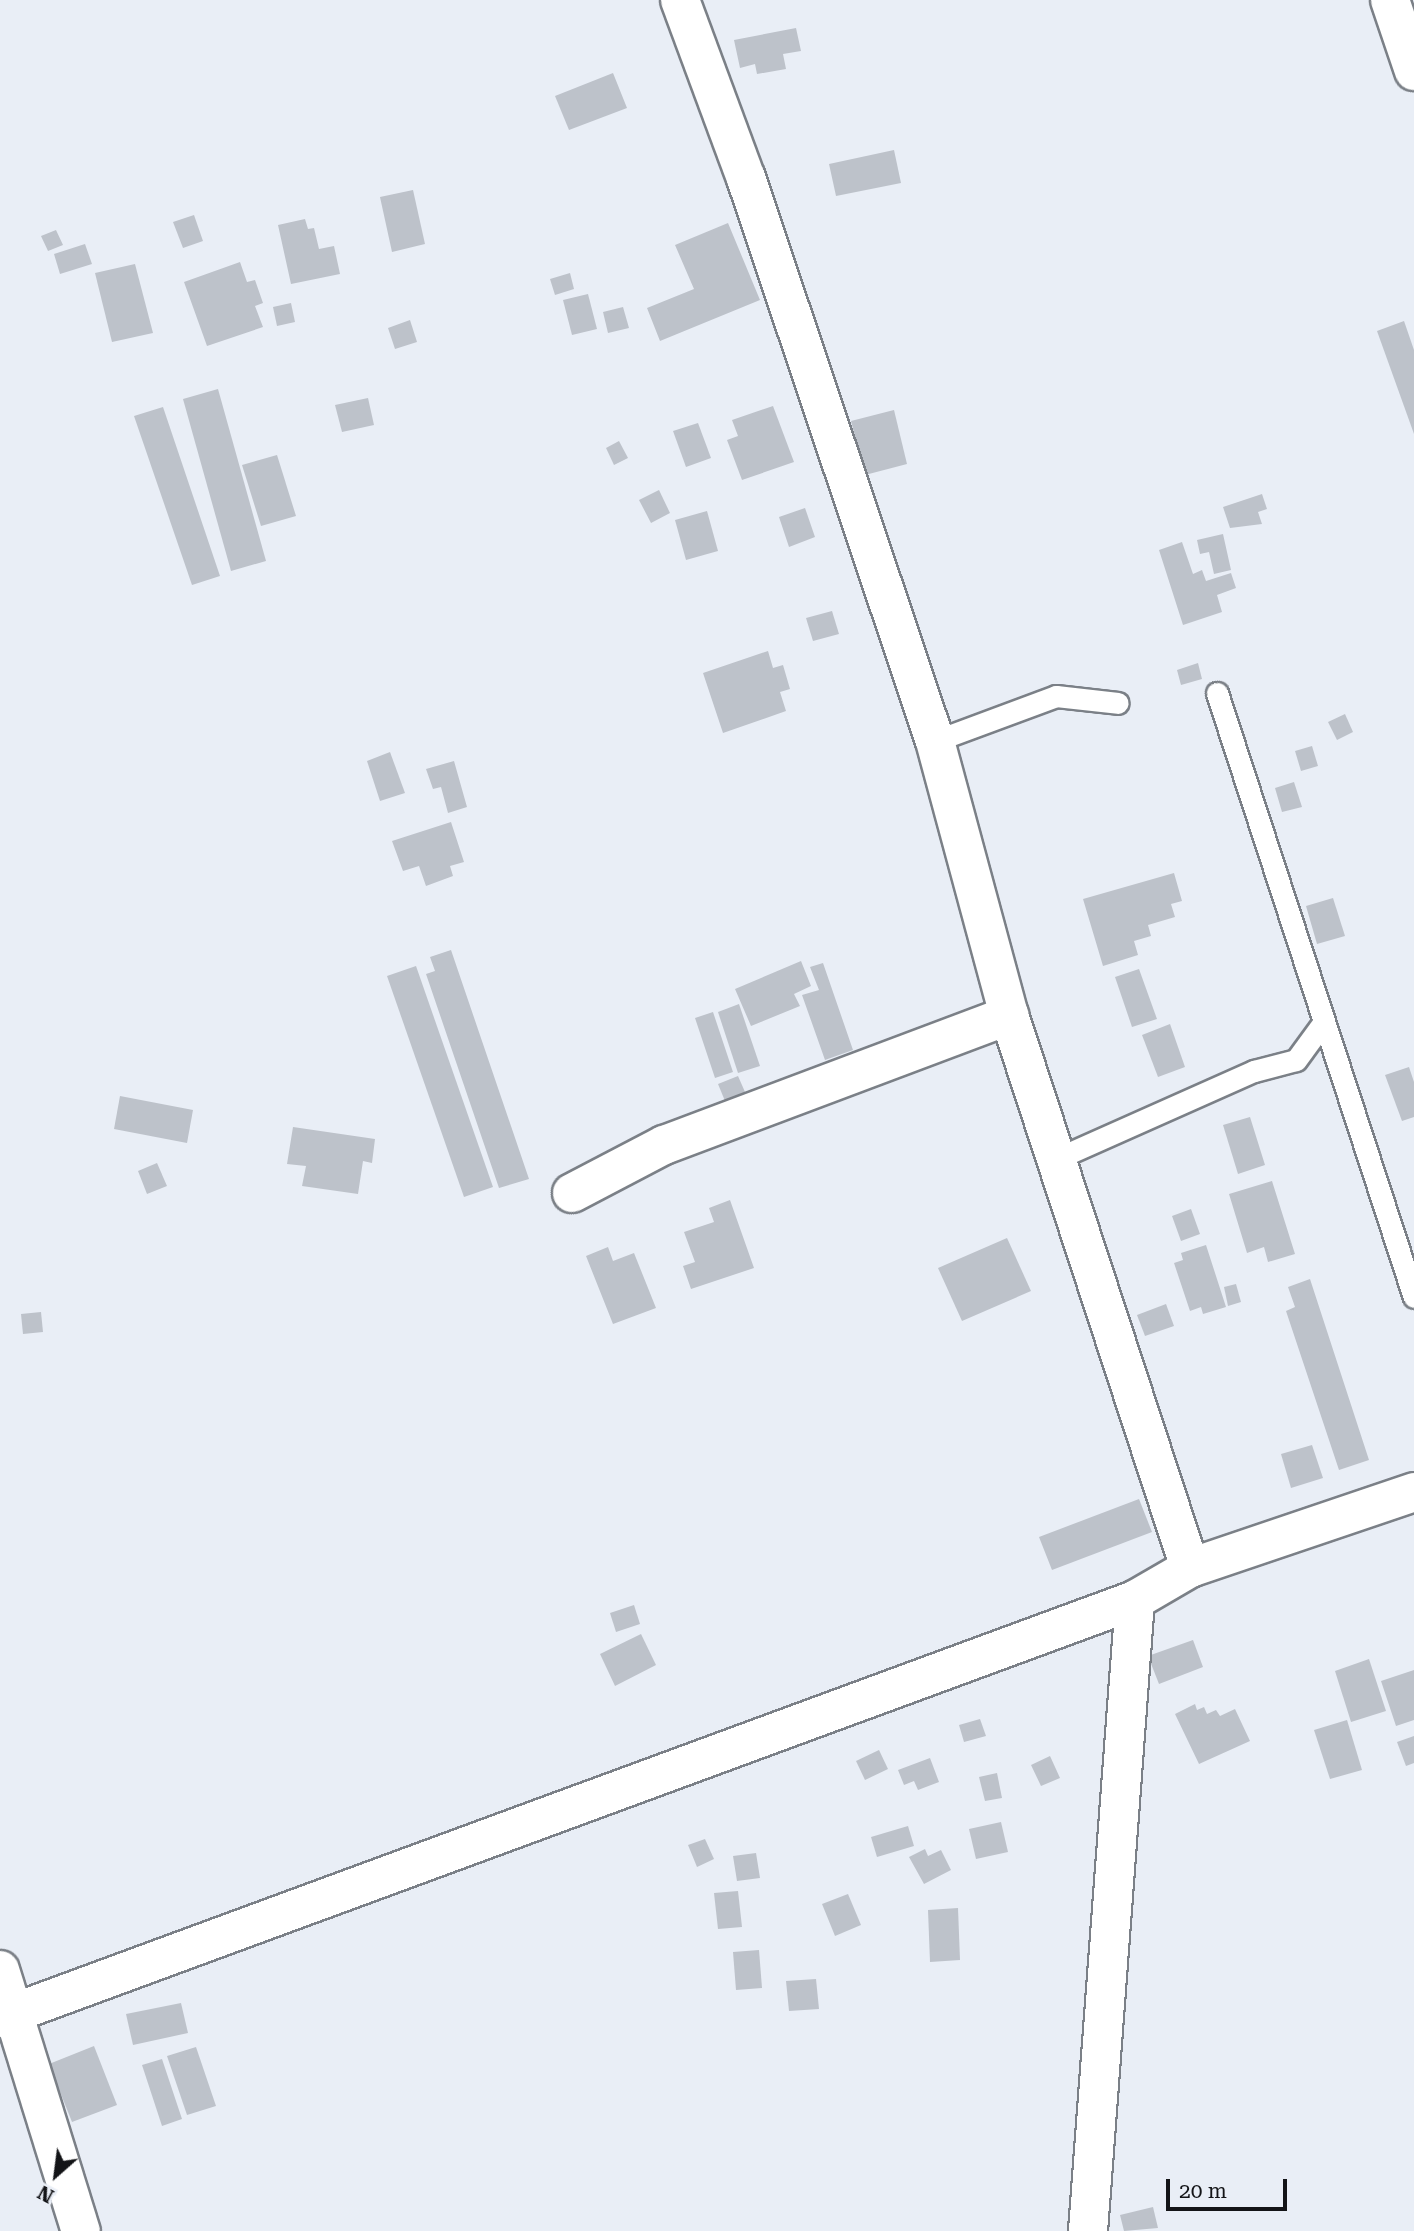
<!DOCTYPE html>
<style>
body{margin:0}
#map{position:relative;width:1414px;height:2231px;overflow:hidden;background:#e9eef6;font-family:"Roboto Serif",serif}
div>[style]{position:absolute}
.building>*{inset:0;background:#bdc2ca}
.roads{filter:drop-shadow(2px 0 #7b8087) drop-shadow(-2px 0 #7b8087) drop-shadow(0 2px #7b8087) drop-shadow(0 -2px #7b8087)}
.lane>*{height:21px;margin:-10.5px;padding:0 10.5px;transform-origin:10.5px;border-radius:10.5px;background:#fff}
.street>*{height:38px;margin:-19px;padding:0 19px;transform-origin:19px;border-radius:19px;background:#fff}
span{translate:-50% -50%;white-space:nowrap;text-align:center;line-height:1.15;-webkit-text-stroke:5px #e9eef6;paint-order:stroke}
.north{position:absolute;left:21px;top:2140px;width:70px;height:70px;-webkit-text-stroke:5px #e9eef6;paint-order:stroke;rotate:208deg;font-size:19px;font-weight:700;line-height:28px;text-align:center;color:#131417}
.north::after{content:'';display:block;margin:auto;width:24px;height:32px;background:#131417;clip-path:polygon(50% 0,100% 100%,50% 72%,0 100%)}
.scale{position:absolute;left:1166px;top:2179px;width:121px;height:32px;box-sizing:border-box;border:4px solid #131417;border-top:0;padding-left:9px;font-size:21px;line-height:24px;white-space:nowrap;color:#131417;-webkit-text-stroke:5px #e9eef6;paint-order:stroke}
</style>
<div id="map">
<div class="building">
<div style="clip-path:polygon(796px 28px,801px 51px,783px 54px,786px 69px,757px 74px,755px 64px,740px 68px,734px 40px)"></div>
<div style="clip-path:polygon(613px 73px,627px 108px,569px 130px,555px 96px)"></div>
<div style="clip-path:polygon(894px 150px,901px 183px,836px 196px,829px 164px)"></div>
<div style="clip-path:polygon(413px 190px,425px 244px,392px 252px,380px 197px)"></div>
<div style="clip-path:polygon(194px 215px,203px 241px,183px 248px,173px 222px)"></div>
<div style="clip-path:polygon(305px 219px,308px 229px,314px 228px,319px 249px,334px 246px,340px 274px,291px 284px,278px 225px)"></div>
<div style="clip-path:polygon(728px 223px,760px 300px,660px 341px,647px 308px,694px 289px,675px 245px)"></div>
<div style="clip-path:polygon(56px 230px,63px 245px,48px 251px,41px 236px)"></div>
<div style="clip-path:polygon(85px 244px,92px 264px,60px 274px,54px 254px)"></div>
<div style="clip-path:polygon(240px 262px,247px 282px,255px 280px,263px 303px,255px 306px,263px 327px,207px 346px,184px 282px)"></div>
<div style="clip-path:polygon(135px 264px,153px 333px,112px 342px,95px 273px)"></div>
<div style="clip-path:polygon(570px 273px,574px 289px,555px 295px,550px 279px)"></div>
<div style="clip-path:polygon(588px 294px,597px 329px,572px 335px,563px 300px)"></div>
<div style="clip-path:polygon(291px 303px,295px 322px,277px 326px,273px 307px)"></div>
<div style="clip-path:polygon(623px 307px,629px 328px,608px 333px,603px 312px)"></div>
<div style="clip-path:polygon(410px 320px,417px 342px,395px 349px,388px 328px)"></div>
<div style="clip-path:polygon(1404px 321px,1414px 350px,1414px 434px,1377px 331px)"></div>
<div style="clip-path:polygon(218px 389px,266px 561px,231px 571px,183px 399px)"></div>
<div style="clip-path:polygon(368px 398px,374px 425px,342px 432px,335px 405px)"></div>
<div style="clip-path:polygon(773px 406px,794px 462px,742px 480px,727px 440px,738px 436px,732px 420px)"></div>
<div style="clip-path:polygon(163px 407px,220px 576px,192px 585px,134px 416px)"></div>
<div style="clip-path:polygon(894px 410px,907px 464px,865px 475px,851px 421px)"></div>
<div style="clip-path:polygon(698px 423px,711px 458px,686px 467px,673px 431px)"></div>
<div style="clip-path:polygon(619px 441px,628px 458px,614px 465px,606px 448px)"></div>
<div style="clip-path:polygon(277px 455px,296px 516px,261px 526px,242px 465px)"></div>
<div style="clip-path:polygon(659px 490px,670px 513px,651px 523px,639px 500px)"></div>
<div style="clip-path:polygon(1262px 494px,1267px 509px,1258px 512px,1262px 524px,1230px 528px,1223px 507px)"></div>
<div style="clip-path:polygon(805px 508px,815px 537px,789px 547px,779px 517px)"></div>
<div style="clip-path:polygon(707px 511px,718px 551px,686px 560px,675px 520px)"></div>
<div style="clip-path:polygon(1223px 534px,1231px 570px,1214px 574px,1209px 552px,1200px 554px,1197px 540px)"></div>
<div style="clip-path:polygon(1182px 542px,1193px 574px,1202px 570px,1206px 581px,1231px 573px,1236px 588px,1217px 595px,1222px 612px,1183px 625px,1159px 550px)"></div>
<div style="clip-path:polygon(832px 611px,839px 634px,813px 641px,806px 618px)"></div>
<div style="clip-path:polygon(768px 651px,773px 668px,783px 665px,790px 689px,780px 692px,786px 711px,723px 733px,703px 673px)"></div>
<div style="clip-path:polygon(1198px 663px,1202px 679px,1181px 685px,1177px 670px)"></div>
<div style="clip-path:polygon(1345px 714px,1353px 732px,1337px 740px,1328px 722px)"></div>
<div style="clip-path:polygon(1312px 746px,1318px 766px,1301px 771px,1295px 751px)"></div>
<div style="clip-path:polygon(390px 752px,405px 793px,380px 801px,367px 761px)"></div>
<div style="clip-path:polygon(454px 761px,467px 807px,448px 813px,441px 787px,433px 789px,426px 769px)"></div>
<div style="clip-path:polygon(1294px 782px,1302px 807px,1282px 812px,1275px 788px)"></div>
<div style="clip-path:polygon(451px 822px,464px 862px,450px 866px,453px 876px,426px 886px,419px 866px,403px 871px,392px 841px)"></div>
<div style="clip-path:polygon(1174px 873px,1182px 901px,1171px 904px,1175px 917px,1148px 925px,1151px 936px,1134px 941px,1138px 955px,1103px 966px,1083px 899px)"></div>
<div style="clip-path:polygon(1333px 898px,1345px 936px,1317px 944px,1306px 906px)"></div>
<div style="clip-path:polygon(451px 950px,529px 1179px,499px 1188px,426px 974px,435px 971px,430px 957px)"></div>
<div style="clip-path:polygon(801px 961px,811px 986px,794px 994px,800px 1006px,751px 1026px,735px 989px)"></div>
<div style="clip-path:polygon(823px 963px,853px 1050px,825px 1060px,802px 995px,819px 990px,810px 967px)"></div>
<div style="clip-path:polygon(416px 966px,493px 1187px,464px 1197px,387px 976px)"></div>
<div style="clip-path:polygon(1139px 969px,1157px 1019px,1132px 1027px,1115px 977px)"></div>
<div style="clip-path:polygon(739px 1004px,760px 1066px,738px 1073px,718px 1012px)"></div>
<div style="clip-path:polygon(713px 1012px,733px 1072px,715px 1078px,695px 1018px)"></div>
<div style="clip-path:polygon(1170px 1024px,1185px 1067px,1158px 1077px,1142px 1035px)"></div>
<div style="clip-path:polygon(1409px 1067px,1414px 1082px,1414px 1117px,1402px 1121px,1385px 1075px)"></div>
<div style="clip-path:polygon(738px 1076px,745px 1092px,725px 1101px,718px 1084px)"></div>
<div style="clip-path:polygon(120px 1096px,193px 1110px,187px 1143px,114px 1129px)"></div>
<div style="clip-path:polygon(1250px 1117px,1265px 1165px,1238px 1174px,1223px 1125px)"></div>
<div style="clip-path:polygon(293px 1127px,375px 1139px,372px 1163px,363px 1161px,358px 1194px,302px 1186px,306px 1166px,287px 1164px)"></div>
<div style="clip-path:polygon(157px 1163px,167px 1186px,147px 1194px,138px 1171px)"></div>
<div style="clip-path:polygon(1272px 1181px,1295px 1254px,1268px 1262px,1264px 1247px,1247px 1253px,1229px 1194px)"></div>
<div style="clip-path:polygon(730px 1200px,754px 1268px,691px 1289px,683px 1266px,695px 1262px,684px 1232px,714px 1222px,709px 1208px)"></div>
<div style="clip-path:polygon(1191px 1209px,1200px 1234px,1181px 1241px,1172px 1216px)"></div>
<div style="clip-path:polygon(1007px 1238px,1031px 1291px,962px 1321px,938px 1268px)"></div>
<div style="clip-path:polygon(1206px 1245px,1226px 1307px,1203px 1314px,1201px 1307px,1190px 1311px,1174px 1263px,1183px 1260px,1181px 1253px)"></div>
<div style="clip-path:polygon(608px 1247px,613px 1261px,634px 1253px,656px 1308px,613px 1324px,586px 1256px)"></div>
<div style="clip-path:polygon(1310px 1279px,1369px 1460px,1339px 1470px,1286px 1311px,1295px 1307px,1288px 1287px)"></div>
<div style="clip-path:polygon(1236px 1284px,1241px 1302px,1228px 1306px,1224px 1287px)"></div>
<div style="clip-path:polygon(1166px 1304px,1174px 1326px,1145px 1336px,1137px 1315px)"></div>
<div style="clip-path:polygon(41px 1312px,43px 1332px,23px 1334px,21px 1314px)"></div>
<div style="clip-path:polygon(1312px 1445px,1323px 1478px,1291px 1488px,1281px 1454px)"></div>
<div style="clip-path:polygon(1139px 1499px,1152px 1532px,1052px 1570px,1039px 1537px)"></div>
<div style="clip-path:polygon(634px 1605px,640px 1624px,616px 1632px,610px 1613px)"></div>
<div style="clip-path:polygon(641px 1634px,656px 1665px,615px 1686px,600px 1654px)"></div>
<div style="clip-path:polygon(1193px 1640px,1203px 1667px,1159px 1684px,1148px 1656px)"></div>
<div style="clip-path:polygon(1369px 1659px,1386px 1711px,1351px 1722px,1335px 1671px)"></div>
<div style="clip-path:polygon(1414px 1670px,1414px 1720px,1396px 1726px,1381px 1681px)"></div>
<div style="clip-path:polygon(1195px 1704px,1197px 1710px,1204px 1707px,1207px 1714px,1216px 1710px,1220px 1716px,1235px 1709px,1250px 1741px,1199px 1764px,1175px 1714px)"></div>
<div style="clip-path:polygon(980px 1719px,986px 1736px,964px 1742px,959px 1725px)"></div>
<div style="clip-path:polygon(1347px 1720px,1362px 1770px,1330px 1779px,1314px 1730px)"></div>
<div style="clip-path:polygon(1414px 1736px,1414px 1763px,1406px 1766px,1397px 1742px)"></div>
<div style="clip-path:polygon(879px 1750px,888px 1769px,865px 1780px,856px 1761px)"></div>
<div style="clip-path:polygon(1050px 1756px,1060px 1778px,1041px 1786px,1031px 1765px)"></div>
<div style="clip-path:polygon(930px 1758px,939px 1782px,918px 1790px,914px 1781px,904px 1785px,898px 1770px)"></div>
<div style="clip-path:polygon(997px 1773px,1002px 1798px,985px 1801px,979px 1777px)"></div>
<div style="clip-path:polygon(1001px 1822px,1008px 1852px,976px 1859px,969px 1829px)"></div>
<div style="clip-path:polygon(908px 1826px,914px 1846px,877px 1857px,871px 1837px)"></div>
<div style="clip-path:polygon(705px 1839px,714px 1859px,697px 1867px,688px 1845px)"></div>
<div style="clip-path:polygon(925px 1849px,928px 1856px,941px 1850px,951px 1870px,924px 1884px,909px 1857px)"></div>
<div style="clip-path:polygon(756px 1853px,760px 1878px,737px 1881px,733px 1856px)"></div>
<div style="clip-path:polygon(738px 1891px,742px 1927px,718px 1929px,714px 1893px)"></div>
<div style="clip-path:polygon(848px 1894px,861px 1925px,835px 1936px,822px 1904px)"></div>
<div style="clip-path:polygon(958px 1908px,960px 1960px,930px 1962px,928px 1910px)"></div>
<div style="clip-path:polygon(759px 1950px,762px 1988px,736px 1990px,733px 1952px)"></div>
<div style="clip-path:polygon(816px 1979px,819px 2009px,789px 2011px,786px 1981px)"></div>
<div style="clip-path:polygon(181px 2003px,188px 2033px,133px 2045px,126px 2014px)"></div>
<div style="clip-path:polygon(94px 2046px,117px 2105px,72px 2122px,49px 2064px)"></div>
<div style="clip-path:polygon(196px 2047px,216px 2106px,187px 2115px,167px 2056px)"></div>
<div style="clip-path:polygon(162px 2059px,182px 2119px,162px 2126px,142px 2065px)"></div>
<div style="clip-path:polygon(1153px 2207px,1158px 2228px,1124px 2231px,1120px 2215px)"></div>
</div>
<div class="roads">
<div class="lane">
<div style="left:1217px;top:693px;width:635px;rotate:71.94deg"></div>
<div style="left:935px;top:741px;width:129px;rotate:-20.4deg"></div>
<div style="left:1056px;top:696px;width:62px;rotate:6.4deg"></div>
<div style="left:1056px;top:1159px;width:217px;rotate:-24deg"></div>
<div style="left:1254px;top:1071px;width:43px;rotate:-14.7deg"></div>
<div style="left:1296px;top:1060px;width:46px;rotate:-53.9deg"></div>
</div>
<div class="street">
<div style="left:680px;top:0;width:190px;rotate:69.7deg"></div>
<div style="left:746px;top:178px;width:594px;rotate:71.44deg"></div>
<div style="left:935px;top:741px;width:284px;rotate:74.9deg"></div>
<div style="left:1009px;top:1015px;width:582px;rotate:71.88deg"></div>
<div style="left:1390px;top:0;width:75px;rotate:71.3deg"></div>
<div style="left:572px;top:1193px;width:104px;rotate:-27.6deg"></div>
<div style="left:664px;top:1145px;width:369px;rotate:-20.6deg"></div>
<div style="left:0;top:1970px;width:273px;rotate:72.8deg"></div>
<div style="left:0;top:2018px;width:1210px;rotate:-20.22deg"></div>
<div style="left:1135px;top:1600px;width:64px;rotate:-30.2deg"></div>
<div style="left:1190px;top:1568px;width:237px;rotate:-18.7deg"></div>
<div style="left:1088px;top:2231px;width:633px;rotate:-85.74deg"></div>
</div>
</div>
<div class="north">N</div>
<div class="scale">20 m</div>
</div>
